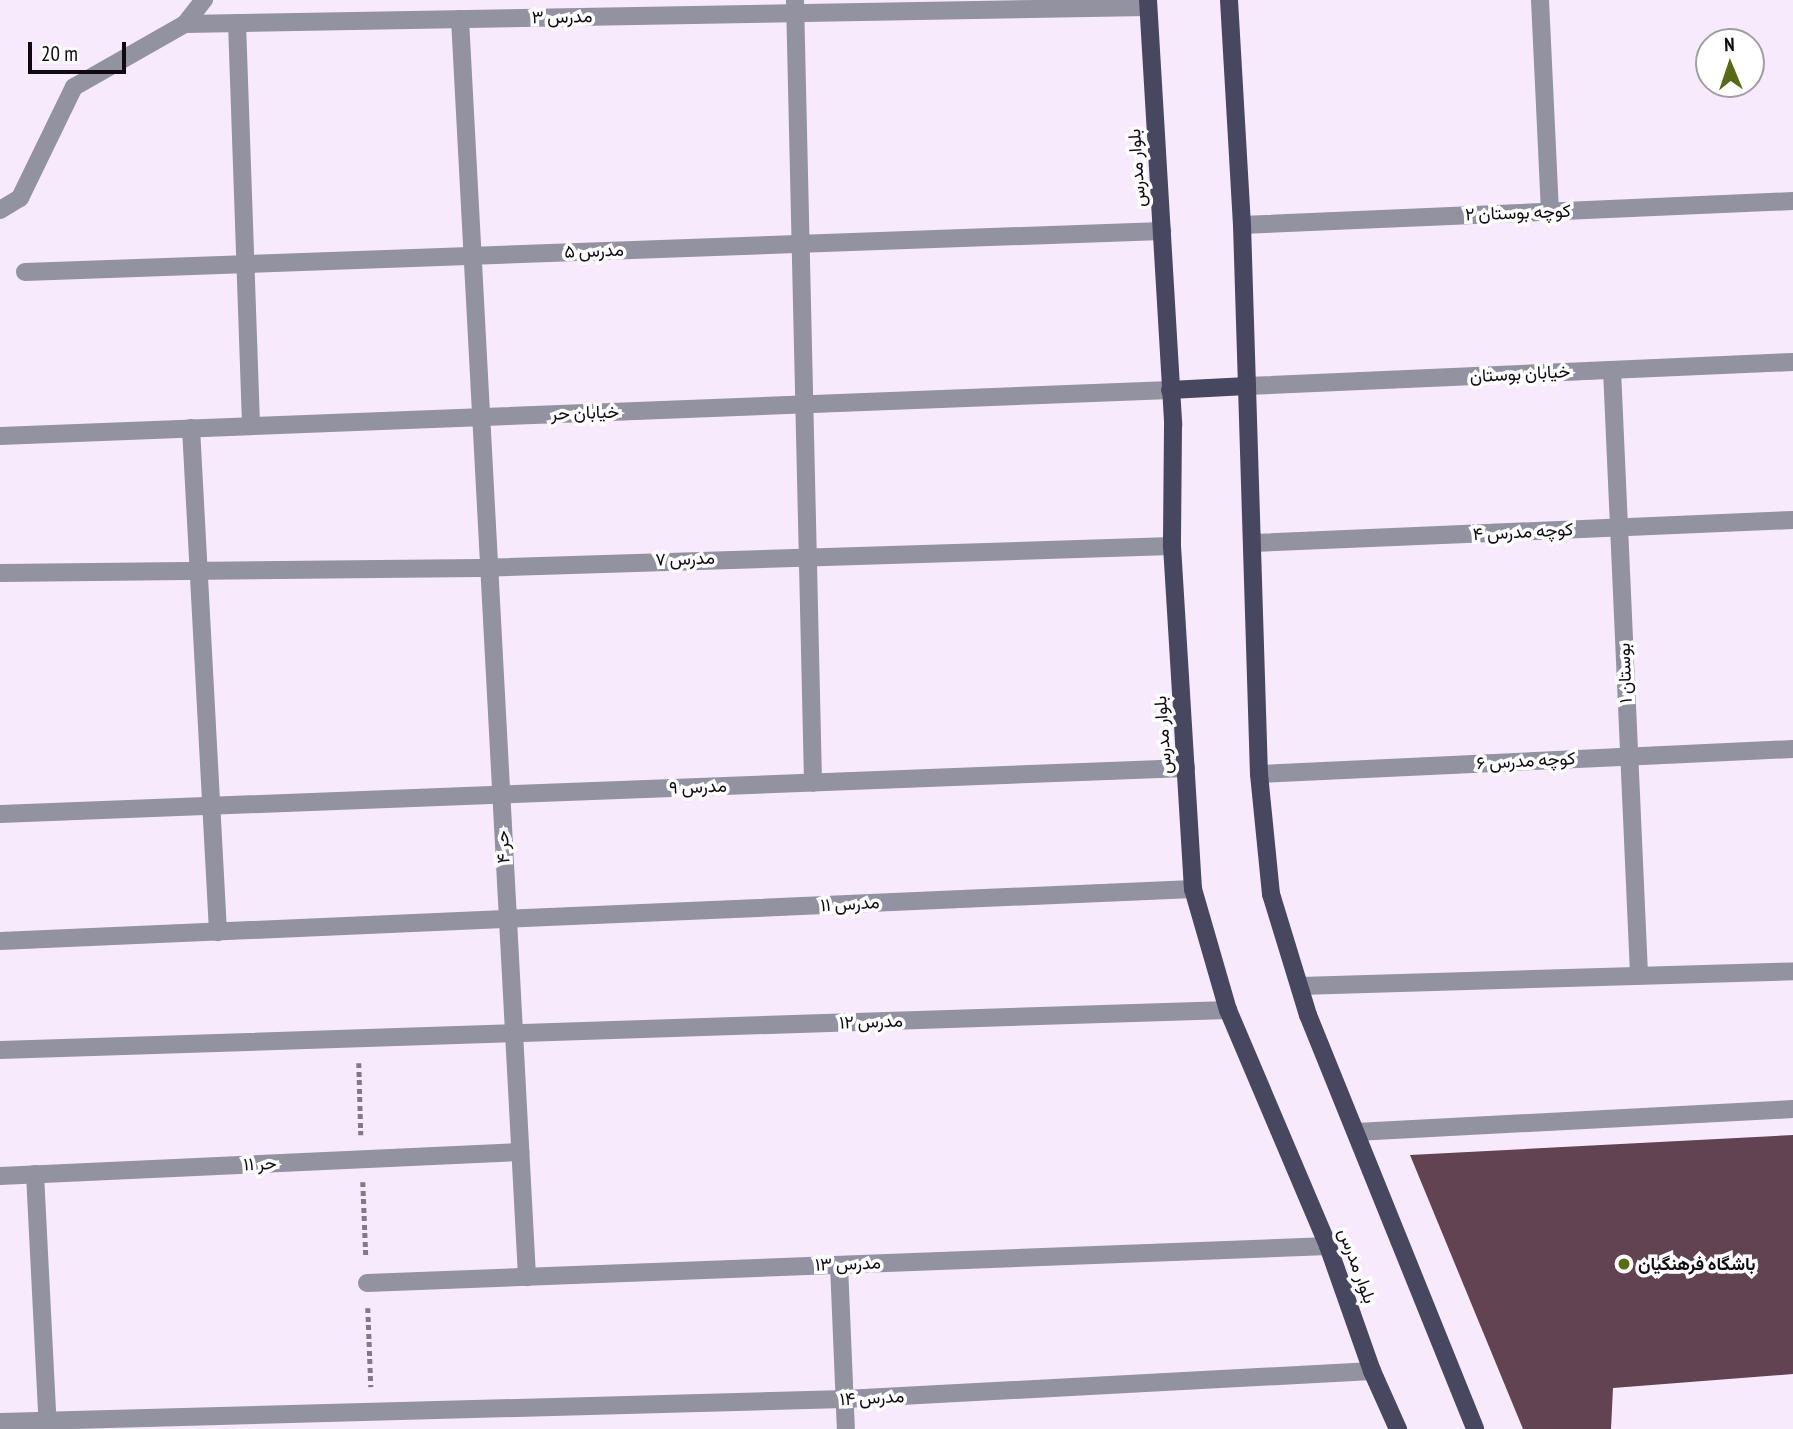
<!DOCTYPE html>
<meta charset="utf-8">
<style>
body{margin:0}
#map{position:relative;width:1793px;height:1429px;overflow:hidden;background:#f8eafd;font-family:"PT Sans Narrow",Vazirmatn,sans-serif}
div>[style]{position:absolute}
.building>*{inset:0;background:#624351}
.path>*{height:4.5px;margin-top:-2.25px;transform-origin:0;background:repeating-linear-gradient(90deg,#827886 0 5px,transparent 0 8.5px)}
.minor>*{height:18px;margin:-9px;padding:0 9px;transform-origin:9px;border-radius:9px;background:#9292a1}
.major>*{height:18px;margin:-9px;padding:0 9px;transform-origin:9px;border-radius:9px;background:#474760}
.dots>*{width:19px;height:19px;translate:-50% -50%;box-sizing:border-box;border:4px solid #fff;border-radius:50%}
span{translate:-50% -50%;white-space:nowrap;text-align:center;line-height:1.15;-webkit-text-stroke:7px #fff;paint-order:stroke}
.street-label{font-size:18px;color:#100912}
.poi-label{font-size:18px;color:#100912;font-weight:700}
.left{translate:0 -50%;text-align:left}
.north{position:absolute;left:1695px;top:28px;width:70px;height:70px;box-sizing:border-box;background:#fff;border:2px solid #9f9da0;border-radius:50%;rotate:358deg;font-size:19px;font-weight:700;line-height:28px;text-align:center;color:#100912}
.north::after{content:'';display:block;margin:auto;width:24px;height:32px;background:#586a15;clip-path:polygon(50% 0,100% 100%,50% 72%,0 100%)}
.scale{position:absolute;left:28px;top:42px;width:98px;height:32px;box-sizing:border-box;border:4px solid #100912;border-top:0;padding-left:9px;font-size:21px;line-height:24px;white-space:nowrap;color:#100912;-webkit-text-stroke:5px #fff;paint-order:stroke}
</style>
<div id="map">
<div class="building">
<div style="clip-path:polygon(1793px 1135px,1793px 1374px,1613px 1388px,1611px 1429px,1523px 1429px,1410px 1155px)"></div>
</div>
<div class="path">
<div style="left:359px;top:1063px;width:72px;rotate:88.4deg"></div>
<div style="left:363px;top:1182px;width:76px;rotate:87.7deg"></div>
<div style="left:368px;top:1308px;width:79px;rotate:87.8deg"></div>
</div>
<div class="minor">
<div style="left:795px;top:0;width:783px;rotate:88.68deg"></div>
<div style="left:1540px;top:0;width:212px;rotate:87.3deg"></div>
<div style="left:460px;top:19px;width:1260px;rotate:86.95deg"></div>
<div style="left:237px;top:23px;width:403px;rotate:88deg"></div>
<div style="left:185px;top:24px;width:963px;rotate:-1.01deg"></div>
<div style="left:0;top:210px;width:23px;rotate:-31deg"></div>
<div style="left:20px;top:198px;width:123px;rotate:-64.1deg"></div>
<div style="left:74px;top:87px;width:128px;rotate:-29.6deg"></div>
<div style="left:185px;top:24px;width:31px;rotate:-52deg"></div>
<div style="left:1242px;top:225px;width:552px;rotate:-2.49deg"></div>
<div style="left:25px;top:272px;width:1138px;rotate:-2.07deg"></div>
<div style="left:1612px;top:370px;width:606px;rotate:87.44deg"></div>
<div style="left:1247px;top:386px;width:547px;rotate:-2.52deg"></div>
<div style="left:191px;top:428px;width:505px;rotate:86.93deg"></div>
<div style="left:0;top:436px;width:1171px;rotate:-2.25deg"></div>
<div style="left:1253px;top:543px;width:540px;rotate:-2.44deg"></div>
<div style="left:0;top:573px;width:480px;rotate:-0.6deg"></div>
<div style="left:480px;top:568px;width:692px;rotate:-1.82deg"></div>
<div style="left:1259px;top:774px;width:535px;rotate:-2.68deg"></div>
<div style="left:0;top:814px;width:1187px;rotate:-2.22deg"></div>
<div style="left:0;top:941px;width:1194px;rotate:-2.5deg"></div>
<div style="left:1300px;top:986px;width:493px;rotate:-1.7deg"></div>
<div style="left:0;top:1050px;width:1229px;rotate:-1.87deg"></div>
<div style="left:1356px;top:1132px;width:438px;rotate:-3deg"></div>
<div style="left:35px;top:1174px;width:255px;rotate:87.1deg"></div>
<div style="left:0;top:1176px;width:521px;rotate:-2.64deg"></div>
<div style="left:839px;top:1265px;width:164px;rotate:87.6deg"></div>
<div style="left:367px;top:1283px;width:962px;rotate:-2.2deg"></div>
<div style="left:0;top:1422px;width:845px;rotate:-1.56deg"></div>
<div style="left:845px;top:1399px;width:528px;rotate:-3.04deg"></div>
</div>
<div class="major">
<div style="left:1148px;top:0;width:426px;rotate:86.6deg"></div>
<div style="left:1173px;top:425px;width:121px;rotate:90.5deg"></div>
<div style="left:1172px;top:546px;width:344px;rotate:86.5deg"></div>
<div style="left:1193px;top:889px;width:126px;rotate:73.9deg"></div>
<div style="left:1228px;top:1010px;width:256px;rotate:67deg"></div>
<div style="left:1328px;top:1246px;width:133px;rotate:70.6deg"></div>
<div style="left:1372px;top:1371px;width:64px;rotate:65.9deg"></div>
<div style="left:1229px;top:0;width:225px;rotate:86.7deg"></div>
<div style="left:1242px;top:225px;width:549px;rotate:88.23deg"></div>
<div style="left:1259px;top:774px;width:121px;rotate:84.3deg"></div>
<div style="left:1271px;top:894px;width:127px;rotate:73deg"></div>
<div style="left:1308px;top:1015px;width:446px;rotate:68deg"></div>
<div style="left:1170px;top:390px;width:77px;rotate:-3deg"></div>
</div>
<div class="dots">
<div style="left:1624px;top:1264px;background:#586a15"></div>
</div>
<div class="street-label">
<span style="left:562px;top:17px;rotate:-1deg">مدرس ۳</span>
<span style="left:1137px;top:168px;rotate:-94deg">بلوار مدرس</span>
<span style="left:1518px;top:213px;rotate:-2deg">کوچه بوستان ۲</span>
<span style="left:594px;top:251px;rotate:-2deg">مدرس ۵</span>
<span style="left:1520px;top:374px;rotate:-3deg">خیابان بوستان</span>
<span style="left:585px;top:413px;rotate:-2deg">خیابان حر</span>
<span style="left:1523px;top:532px;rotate:-3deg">کوچه مدرس ۴</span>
<span style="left:685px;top:559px;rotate:-2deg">مدرس ۷</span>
<span style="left:1625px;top:673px;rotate:-92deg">بوستان ۱</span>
<span style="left:1163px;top:735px;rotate:-94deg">بلوار مدرس</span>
<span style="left:1526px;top:761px;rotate:-3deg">کوچه مدرس ۶</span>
<span style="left:698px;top:787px;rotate:-2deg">مدرس ۹</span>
<span style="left:503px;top:847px;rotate:-93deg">حر ۴</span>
<span style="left:850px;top:904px;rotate:-3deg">مدرس ۱۱</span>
<span style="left:871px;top:1022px;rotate:-2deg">مدرس ۱۲</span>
<span style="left:260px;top:1164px;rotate:-3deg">حر ۱۱</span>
<span style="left:848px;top:1264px;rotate:-2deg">مدرس ۱۳</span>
<span style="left:1357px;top:1266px;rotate:70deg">بلوار مدرس</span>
<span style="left:872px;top:1398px;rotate:-3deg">مدرس ۱۴</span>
</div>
<div class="poi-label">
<span class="left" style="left:1638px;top:1264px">باشگاه فرهنگیان</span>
</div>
<div class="north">N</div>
<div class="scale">20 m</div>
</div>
